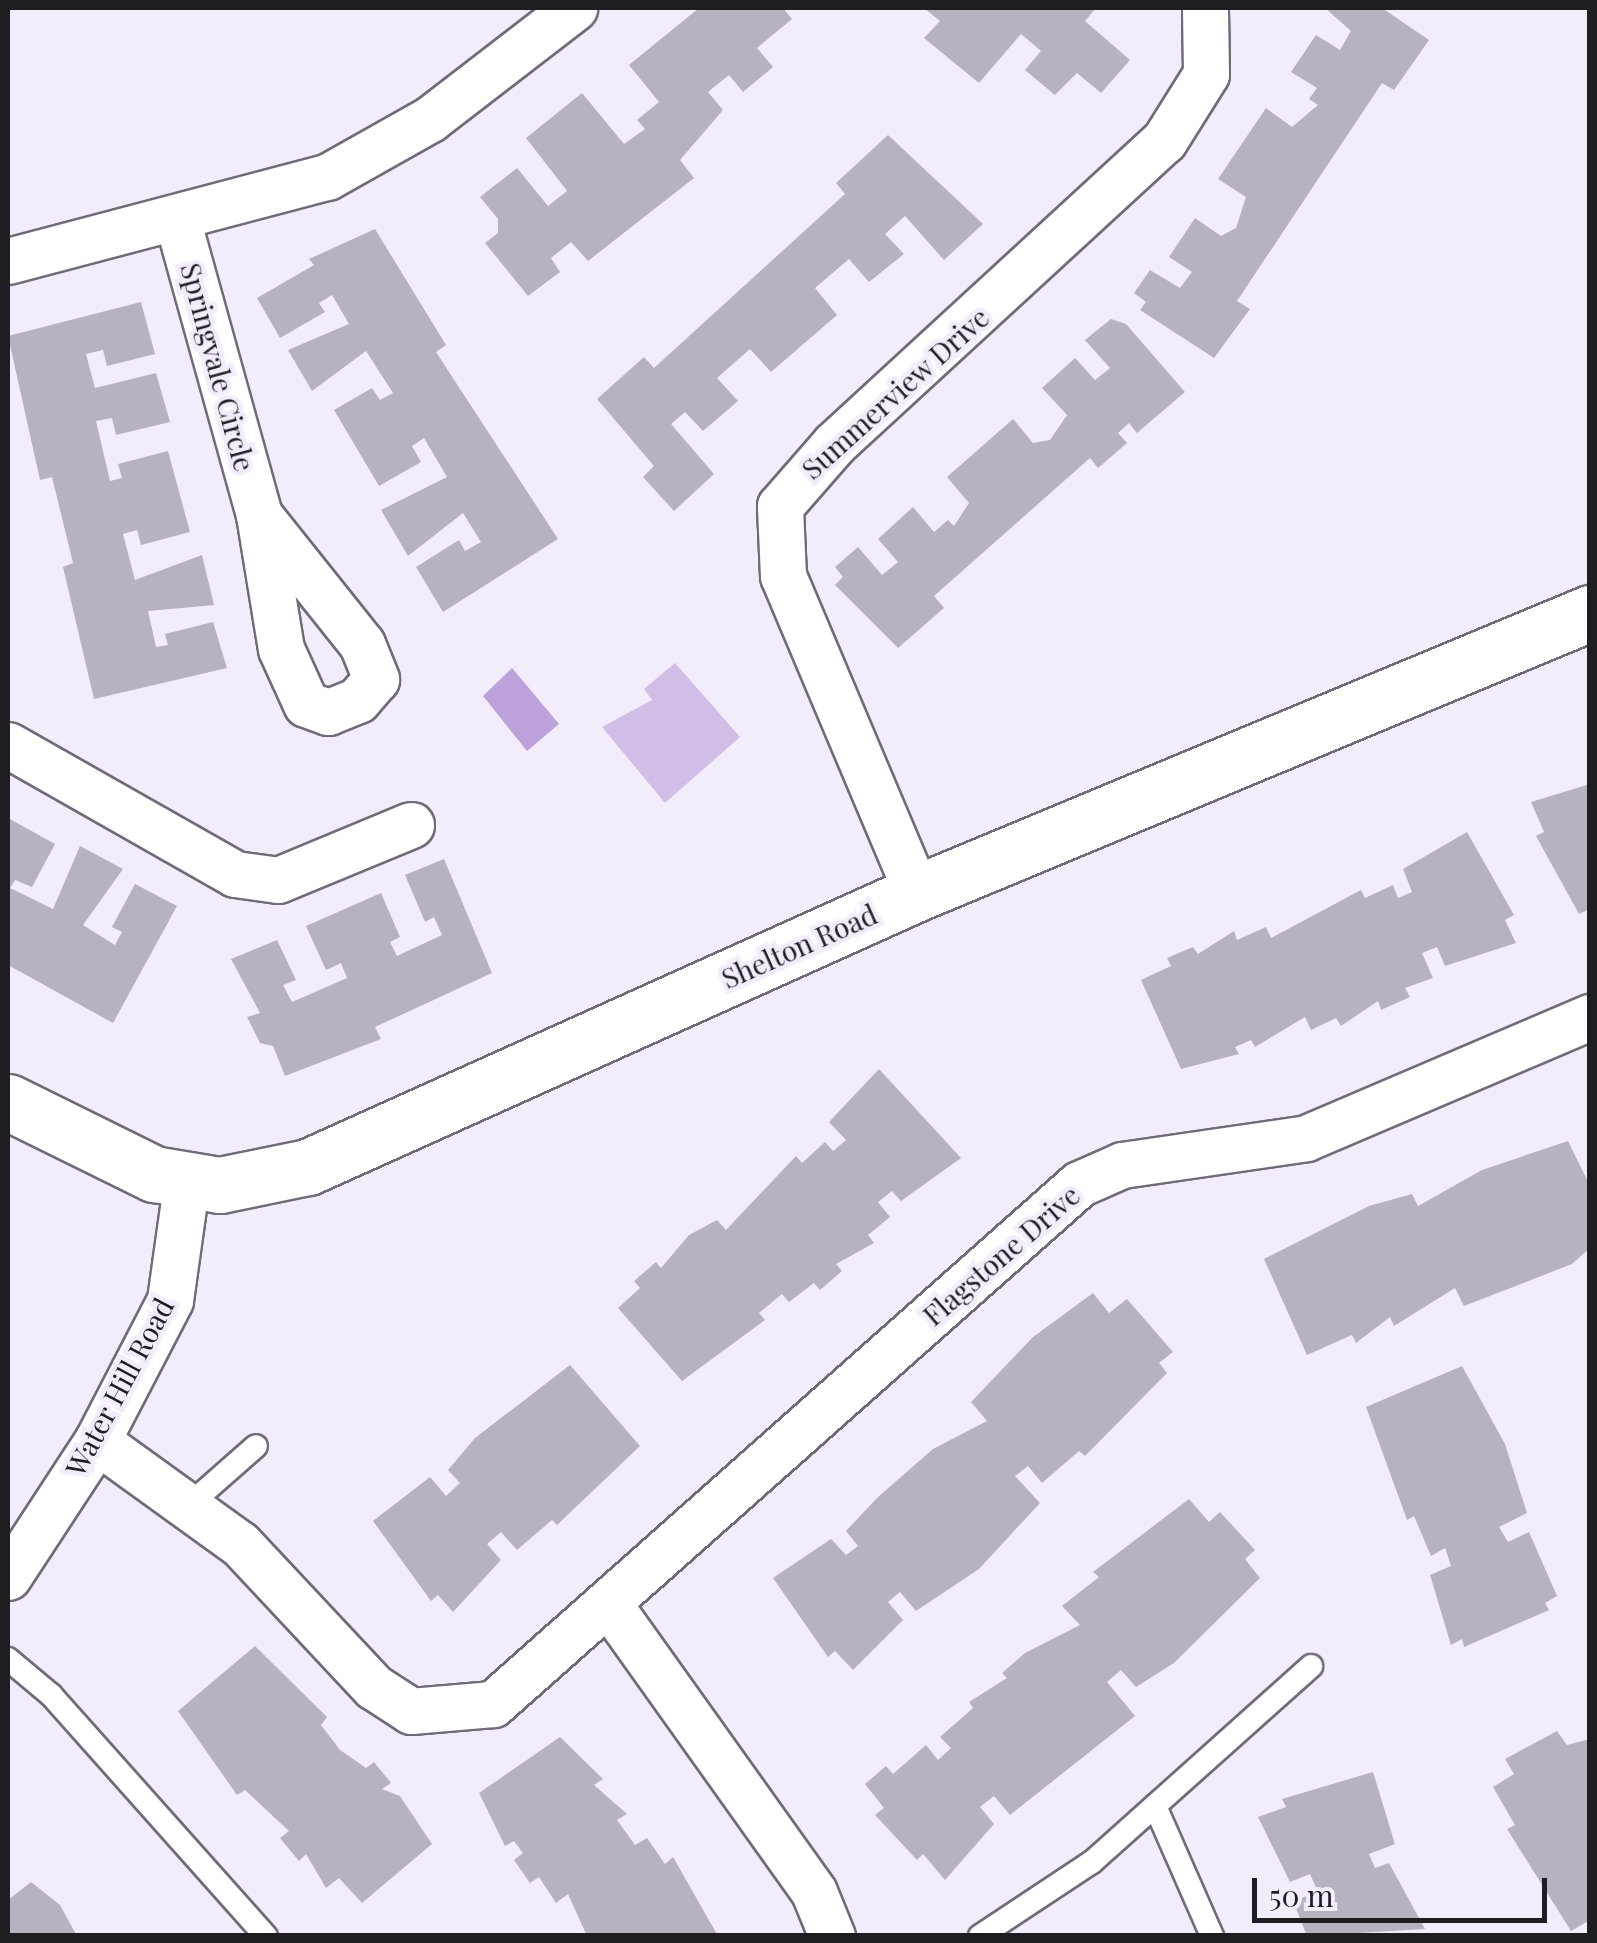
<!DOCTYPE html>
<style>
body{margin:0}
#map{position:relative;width:1597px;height:1943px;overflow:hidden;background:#f3ecfb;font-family:"Playfair Display",serif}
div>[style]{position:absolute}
.green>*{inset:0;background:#d1bee7}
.water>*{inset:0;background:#bda1da}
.building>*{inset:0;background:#b8b2c0}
.roads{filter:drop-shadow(2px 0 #716b78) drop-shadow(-2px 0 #716b78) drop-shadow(0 2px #716b78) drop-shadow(0 -2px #716b78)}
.lane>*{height:22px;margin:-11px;padding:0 11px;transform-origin:11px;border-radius:11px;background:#fff}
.street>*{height:45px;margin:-22.5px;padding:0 22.5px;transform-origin:22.5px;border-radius:22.5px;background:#fff}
.secondary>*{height:55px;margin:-27.5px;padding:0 27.5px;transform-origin:27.5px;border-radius:27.5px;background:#fff}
span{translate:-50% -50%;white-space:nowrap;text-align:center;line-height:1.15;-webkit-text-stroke:9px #f3ecfb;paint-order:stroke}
.street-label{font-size:28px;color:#201d22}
.frame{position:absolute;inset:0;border:10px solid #201d22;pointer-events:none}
.scale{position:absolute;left:1252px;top:1878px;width:295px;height:45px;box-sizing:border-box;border:5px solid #201d22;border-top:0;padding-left:12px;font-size:30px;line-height:35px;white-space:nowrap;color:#201d22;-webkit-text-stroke:8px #f3ecfb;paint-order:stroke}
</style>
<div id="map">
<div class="green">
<div style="clip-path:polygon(675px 663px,740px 737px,665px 803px,602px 727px,652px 700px,644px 689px)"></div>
</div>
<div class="water">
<div style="clip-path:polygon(512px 668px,559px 724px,527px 751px,483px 696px)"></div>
</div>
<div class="building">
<div style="clip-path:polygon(699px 8px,783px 8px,792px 19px,757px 48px,773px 67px,743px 92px,729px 75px,708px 92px,723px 110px,680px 160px,694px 178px,588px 261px,571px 242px,551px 258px,560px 272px,528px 296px,485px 243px,498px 233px,498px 219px,480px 197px,517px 168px,548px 206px,567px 191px,526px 138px,582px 93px,624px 144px,645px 129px,637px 120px,659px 102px,629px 65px)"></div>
<div style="clip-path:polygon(924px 8px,1096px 8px,1085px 21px,1130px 60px,1101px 93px,1077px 73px,1055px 95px,1025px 70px,1041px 51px,1021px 34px,979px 83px,924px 38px,940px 21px)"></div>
<div style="clip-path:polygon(1325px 8px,1382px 8px,1429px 40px,1394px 90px,1382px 83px,1237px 301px,1250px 309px,1214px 358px,1140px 310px,1146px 302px,1134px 293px,1150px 270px,1180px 288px,1192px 272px,1169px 257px,1195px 218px,1221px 236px,1236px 228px,1246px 197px,1218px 179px,1266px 108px,1292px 127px,1318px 105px,1309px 99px,1317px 88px,1291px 72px,1316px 35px,1340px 50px,1351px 31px)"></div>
<div style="clip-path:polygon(888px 135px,983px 224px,944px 260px,905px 216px,885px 234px,904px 254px,869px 282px,849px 259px,815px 288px,837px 315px,771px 372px,750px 349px,717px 378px,738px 401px,703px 431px,685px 412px,671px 424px,714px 474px,674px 511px,643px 477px,654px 466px,597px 399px,644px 357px,654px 368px,845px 194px,836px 183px)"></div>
<div style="clip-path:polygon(375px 229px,446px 345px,436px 352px,558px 539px,443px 612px,416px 567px,459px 540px,465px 551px,481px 542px,463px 513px,408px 556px,381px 510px,447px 477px,424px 438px,412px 446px,421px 462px,379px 486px,334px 410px,372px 388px,380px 400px,393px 393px,366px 351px,312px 391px,288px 350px,349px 324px,332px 295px,319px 303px,325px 312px,280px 338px,257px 298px,314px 265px,309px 259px)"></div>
<div style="clip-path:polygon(141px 302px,155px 354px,107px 366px,103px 350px,86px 354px,95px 388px,156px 373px,170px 422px,116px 435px,112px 418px,96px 421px,110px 481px,122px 478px,118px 464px,168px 451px,190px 532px,141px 545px,137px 530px,123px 534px,135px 580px,202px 555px,214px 605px,148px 611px,156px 647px,168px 645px,165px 634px,213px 622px,227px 668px,94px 699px,63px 567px,73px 563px,52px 477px,40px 480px,8px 336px)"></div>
<div style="clip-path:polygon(1111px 319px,1126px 324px,1185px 392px,1137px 433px,1129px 423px,1118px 433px,1127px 443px,1098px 468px,1090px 458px,934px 596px,944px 608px,898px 648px,835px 585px,843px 577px,835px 567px,858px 547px,882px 575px,898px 562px,878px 539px,913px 507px,934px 532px,948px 520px,954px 526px,969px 503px,947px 477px,1013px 419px,1033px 443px,1050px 440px,1067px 415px,1042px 388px,1075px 358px,1095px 380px,1110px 368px,1085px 340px)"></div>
<div style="clip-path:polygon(1590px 784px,1590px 909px,1579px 914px,1536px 836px,1544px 832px,1531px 802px)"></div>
<div style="clip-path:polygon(8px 818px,55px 844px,32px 887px,15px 880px,10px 888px,53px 909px,80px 846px,123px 869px,83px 925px,115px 945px,122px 932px,112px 927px,135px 884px,177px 906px,113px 1023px,8px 965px)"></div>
<div style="clip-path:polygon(1467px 832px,1514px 915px,1505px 920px,1516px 943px,1445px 966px,1437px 947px,1422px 953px,1433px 978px,1405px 988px,1410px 997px,1381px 1010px,1378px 1001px,1341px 1026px,1336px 1018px,1311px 1030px,1305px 1017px,1255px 1047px,1251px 1040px,1235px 1047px,1239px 1054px,1181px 1069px,1141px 980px,1171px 966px,1167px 958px,1193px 947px,1198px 954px,1234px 931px,1237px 940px,1266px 927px,1271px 938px,1361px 890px,1365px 898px,1393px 885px,1398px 898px,1412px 892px,1403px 869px)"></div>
<div style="clip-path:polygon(444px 859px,492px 973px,375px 1027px,381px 1039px,285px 1076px,273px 1046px,260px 1043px,247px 1017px,260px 1013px,231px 959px,277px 940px,296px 980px,283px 985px,292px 1002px,347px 978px,341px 963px,326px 970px,306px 926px,381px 893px,400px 937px,390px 942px,397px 956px,442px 935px,434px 917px,425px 922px,405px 875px)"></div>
<div style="clip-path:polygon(879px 1069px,961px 1158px,901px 1201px,892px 1191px,878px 1202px,890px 1217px,868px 1235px,874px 1243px,836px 1264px,842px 1271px,820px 1290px,814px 1283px,789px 1302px,782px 1294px,759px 1313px,765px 1320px,682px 1381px,618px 1308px,640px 1288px,634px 1281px,656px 1262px,661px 1268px,689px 1235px,717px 1220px,726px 1230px,796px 1156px,802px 1163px,825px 1142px,833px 1151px,846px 1140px,829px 1122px)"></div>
<div style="clip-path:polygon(1568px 1141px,1590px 1186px,1590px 1248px,1572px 1264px,1464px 1306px,1455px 1288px,1394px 1326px,1390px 1317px,1356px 1343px,1352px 1335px,1307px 1355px,1264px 1259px,1369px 1206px,1412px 1194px,1418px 1206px,1482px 1170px)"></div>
<div style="clip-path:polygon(1093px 1293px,1109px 1313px,1127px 1299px,1173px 1352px,1159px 1363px,1167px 1373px,1085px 1456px,1079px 1451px,1042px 1483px,1028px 1466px,1015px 1476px,1040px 1503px,979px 1569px,916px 1611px,900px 1592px,888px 1602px,903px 1620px,853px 1670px,835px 1651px,828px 1657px,773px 1578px,831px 1539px,846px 1555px,858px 1546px,846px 1531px,878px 1497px,933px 1449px,987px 1421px,971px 1402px,1033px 1337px)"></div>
<div style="clip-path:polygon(570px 1365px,640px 1446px,557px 1525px,552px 1520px,517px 1550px,501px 1532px,487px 1544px,501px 1560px,453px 1612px,438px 1595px,431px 1601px,373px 1521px,430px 1477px,446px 1496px,460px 1483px,448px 1470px,475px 1438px)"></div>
<div style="clip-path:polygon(1462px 1366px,1505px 1444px,1527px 1513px,1499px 1527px,1508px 1542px,1529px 1532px,1557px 1596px,1545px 1603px,1549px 1610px,1464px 1647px,1462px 1639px,1451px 1645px,1430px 1575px,1451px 1566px,1445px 1548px,1431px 1556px,1414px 1516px,1407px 1520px,1366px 1407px)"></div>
<div style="clip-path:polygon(1189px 1499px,1209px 1522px,1220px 1512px,1255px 1550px,1245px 1559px,1260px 1578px,1174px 1663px,1136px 1687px,1121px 1670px,1107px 1682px,1135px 1716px,1010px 1815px,994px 1796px,980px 1807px,994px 1824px,945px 1880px,923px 1854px,917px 1860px,875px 1815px,884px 1808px,865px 1784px,886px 1766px,893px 1774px,926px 1745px,938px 1760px,951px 1748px,940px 1737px,973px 1708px,969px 1702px,1007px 1678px,1002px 1673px,1025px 1653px,1080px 1625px,1062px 1606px,1099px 1577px,1093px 1572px)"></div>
<div style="clip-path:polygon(255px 1646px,327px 1717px,321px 1725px,340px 1750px,366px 1768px,374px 1762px,391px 1783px,382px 1789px,400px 1796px,432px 1844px,362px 1903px,339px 1878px,326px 1888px,306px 1854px,299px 1861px,280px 1838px,289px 1831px,245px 1790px,237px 1795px,178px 1711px)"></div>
<div style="clip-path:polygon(1557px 1731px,1567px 1745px,1590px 1739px,1590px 1920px,1571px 1931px,1507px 1829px,1515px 1825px,1493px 1787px,1514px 1774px,1505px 1759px)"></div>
<div style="clip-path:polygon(560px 1737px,603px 1779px,594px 1785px,627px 1814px,617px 1820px,635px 1845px,647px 1838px,665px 1864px,673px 1857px,718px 1936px,587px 1936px,568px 1894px,556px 1903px,539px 1877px,530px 1883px,514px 1860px,523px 1853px,514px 1841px,505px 1846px,479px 1793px)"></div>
<div style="clip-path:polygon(1373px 1772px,1395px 1844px,1369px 1854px,1375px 1868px,1389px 1863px,1425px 1929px,1307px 1936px,1293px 1901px,1318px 1892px,1310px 1874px,1290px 1882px,1258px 1817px,1286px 1807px,1282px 1799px)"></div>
<div style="clip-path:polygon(31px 1882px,60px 1905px,77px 1936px,8px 1936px,8px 1900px)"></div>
</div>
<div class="roads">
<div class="lane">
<div style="left:189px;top:1505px;width:89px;rotate:-41.4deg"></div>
<div style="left:8px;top:1659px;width:56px;rotate:39.9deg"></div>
<div style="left:51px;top:1695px;width:323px;rotate:48.3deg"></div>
<div style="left:1155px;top:1806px;width:142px;rotate:66.3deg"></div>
<div style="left:980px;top:1936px;width:134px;rotate:-33.5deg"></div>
<div style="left:1092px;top:1862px;width:294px;rotate:-41.8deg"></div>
</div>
<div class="street">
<div style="left:177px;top:219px;width:307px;rotate:74.5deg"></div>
<div style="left:8px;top:261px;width:330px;rotate:-14.8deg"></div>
<div style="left:327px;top:177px;width:118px;rotate:-29.4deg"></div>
<div style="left:430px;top:119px;width:182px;rotate:-37.6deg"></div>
<div style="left:259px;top:515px;width:165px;rotate:51.4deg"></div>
<div style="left:362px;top:644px;width:38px;rotate:68deg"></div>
<div style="left:376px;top:679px;width:28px;rotate:131deg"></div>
<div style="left:358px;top:700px;width:32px;rotate:158deg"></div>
<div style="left:328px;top:712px;width:23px;rotate:-160deg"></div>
<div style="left:306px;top:704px;width:60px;rotate:-114.4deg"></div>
<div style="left:281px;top:649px;width:136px;rotate:-99.3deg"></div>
<div style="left:8px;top:745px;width:261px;rotate:29.6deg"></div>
<div style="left:235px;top:874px;width:43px;rotate:7.9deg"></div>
<div style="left:278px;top:880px;width:144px;rotate:-22.5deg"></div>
<div style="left:917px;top:893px;width:344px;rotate:-112.9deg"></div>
<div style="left:783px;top:576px;width:70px;rotate:-92.5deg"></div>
<div style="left:780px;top:506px;width:82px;rotate:-48.9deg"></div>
<div style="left:834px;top:444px;width:448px;rotate:-42.6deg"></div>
<div style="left:1164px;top:141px;width:79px;rotate:-57.9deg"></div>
<div style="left:1206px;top:74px;width:66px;rotate:-90.9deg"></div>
<div style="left:97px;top:1441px;width:176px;rotate:35.8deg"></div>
<div style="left:240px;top:1544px;width:196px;rotate:46.9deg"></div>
<div style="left:374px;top:1687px;width:44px;rotate:33deg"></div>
<div style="left:411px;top:1711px;width:82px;rotate:-4.9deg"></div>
<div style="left:493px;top:1704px;width:783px;rotate:-41.58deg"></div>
<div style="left:1079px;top:1184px;width:47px;rotate:-23.8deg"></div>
<div style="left:1122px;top:1165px;width:186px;rotate:-8.3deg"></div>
<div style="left:1306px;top:1138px;width:309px;rotate:-23.1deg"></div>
<div style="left:8px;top:1577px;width:163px;rotate:-56.8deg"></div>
<div style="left:97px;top:1441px;width:159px;rotate:-62.6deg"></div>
<div style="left:170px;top:1300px;width:122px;rotate:-82deg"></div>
<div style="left:608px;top:1603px;width:355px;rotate:54.5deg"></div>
<div style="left:814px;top:1892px;width:48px;rotate:67.8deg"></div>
</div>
<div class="secondary">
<div style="left:8px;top:1102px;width:163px;rotate:26.3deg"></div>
<div style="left:154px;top:1174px;width:67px;rotate:9.5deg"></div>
<div style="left:220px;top:1185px;width:90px;rotate:-11.6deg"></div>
<div style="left:308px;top:1167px;width:668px;rotate:-24.22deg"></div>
<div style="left:917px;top:893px;width:729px;rotate:-22.59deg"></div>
</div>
</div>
<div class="street-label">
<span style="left:218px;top:367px;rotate:75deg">Springvale Circle</span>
<span style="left:895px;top:393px;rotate:-42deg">Summerview Drive</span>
<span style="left:799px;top:946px;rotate:-24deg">Shelton Road</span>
<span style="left:1001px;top:1255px;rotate:-41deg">Flagstone Drive</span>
<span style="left:119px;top:1387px;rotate:-62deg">Water Hill Road</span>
</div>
<div class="frame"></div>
<div class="scale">50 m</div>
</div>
